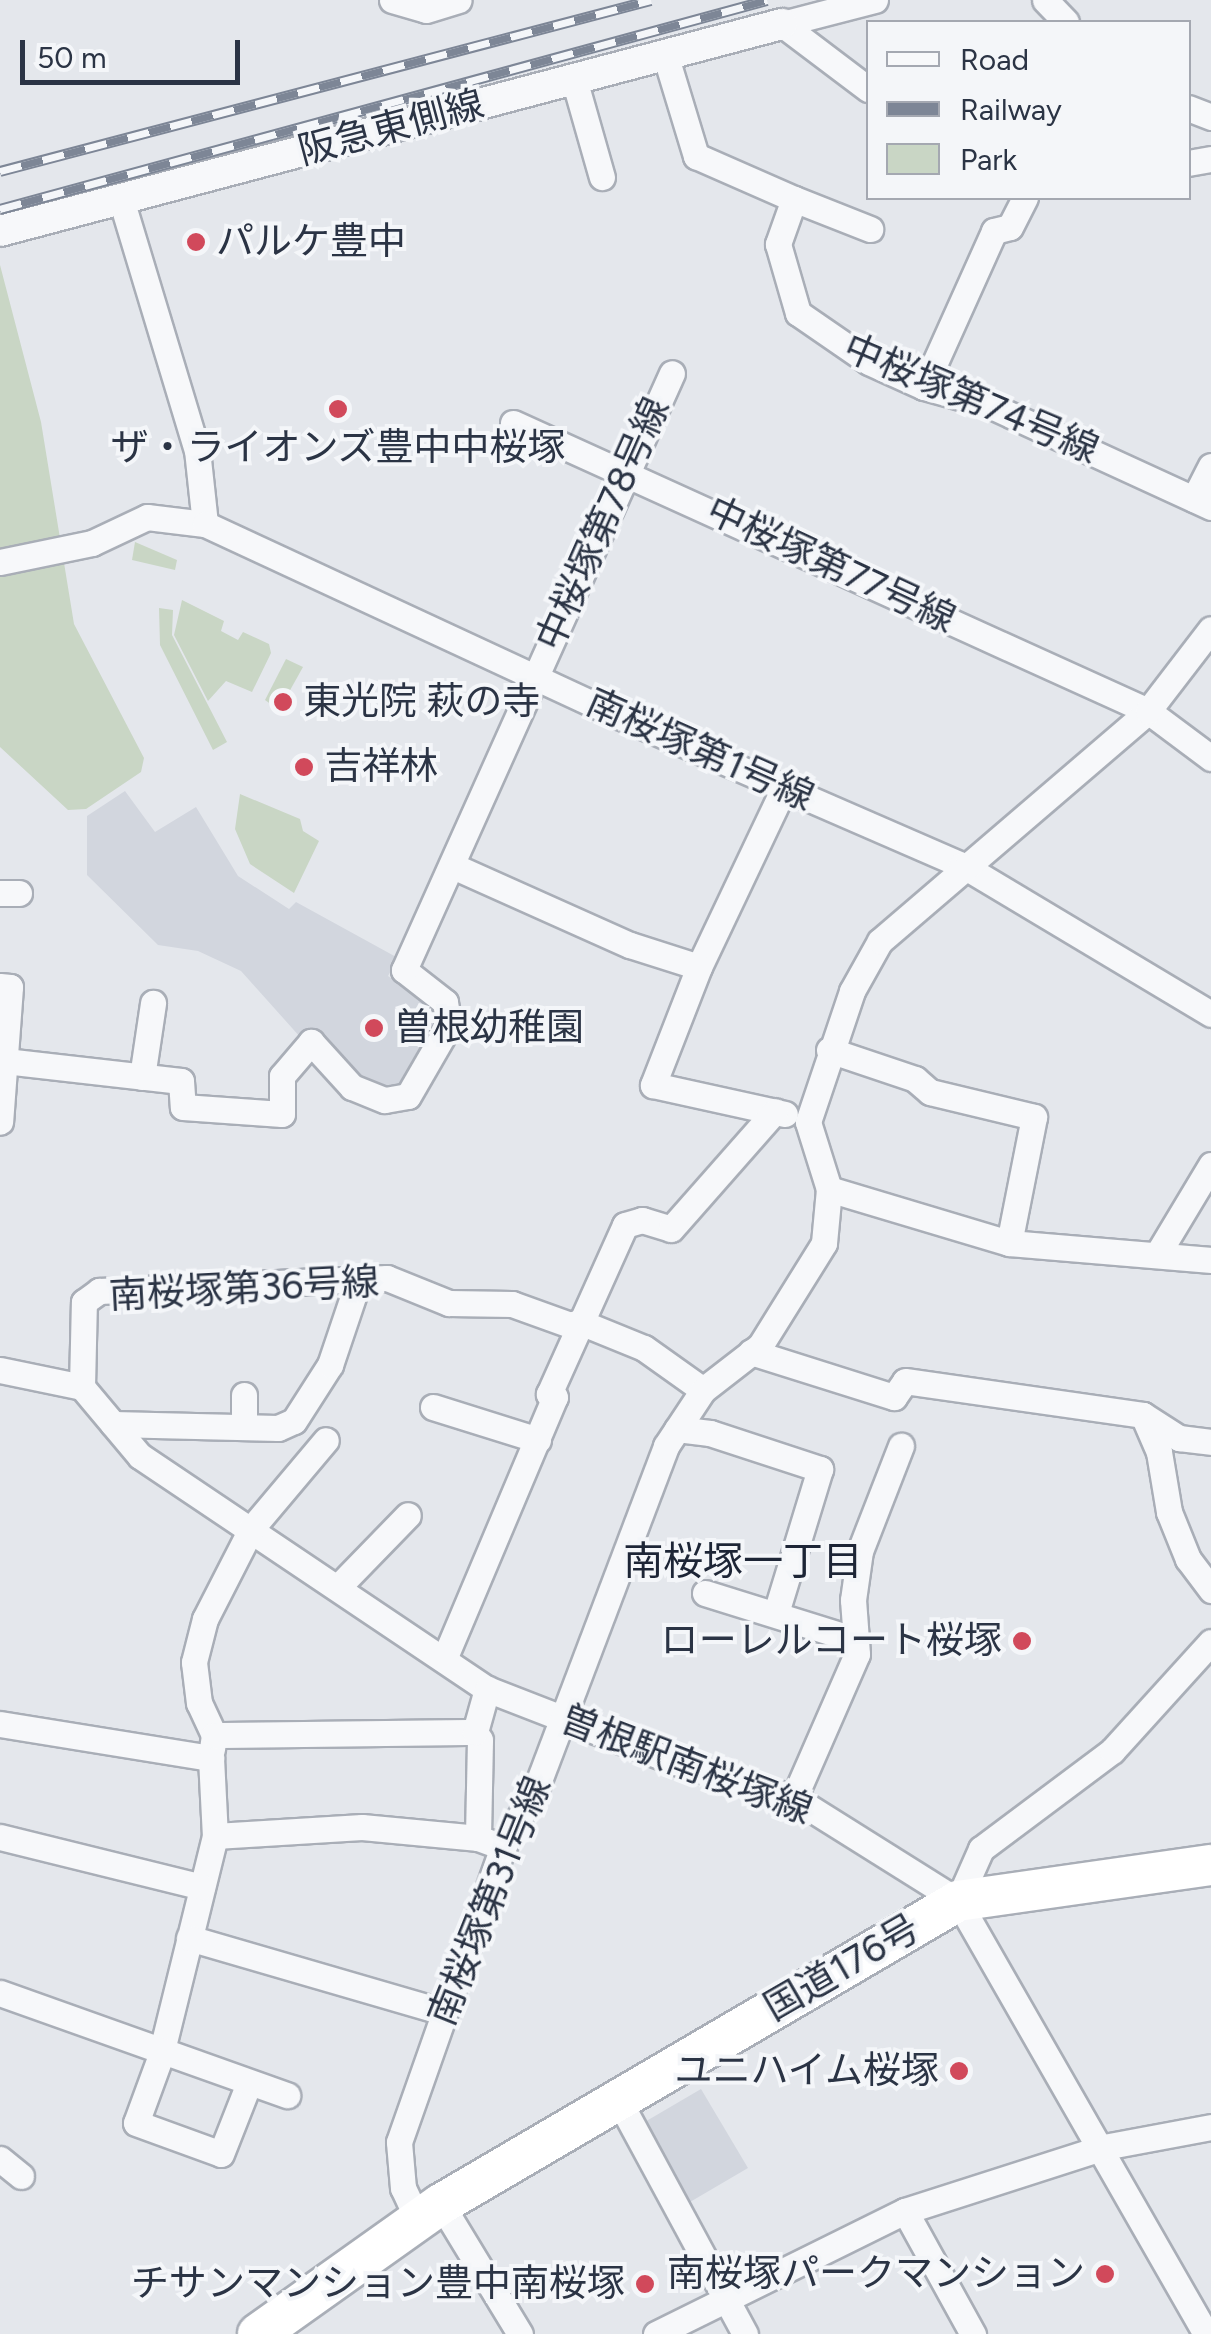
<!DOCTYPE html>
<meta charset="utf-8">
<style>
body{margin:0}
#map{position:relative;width:1211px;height:2334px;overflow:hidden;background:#e4e7ec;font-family:Figtree,"Noto Sans JP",sans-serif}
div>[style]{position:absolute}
.built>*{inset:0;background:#d2d6de}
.green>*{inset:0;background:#c9d6c5}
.roads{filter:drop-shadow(2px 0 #a9aeb7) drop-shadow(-2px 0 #a9aeb7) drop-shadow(0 2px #a9aeb7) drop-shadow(0 -2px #a9aeb7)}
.minor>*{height:25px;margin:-12.5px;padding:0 12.5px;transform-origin:12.5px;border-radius:12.5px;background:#f7f8fa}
.tertiary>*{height:30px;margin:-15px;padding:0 15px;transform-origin:15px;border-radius:15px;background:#f7f8fa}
.trunk>*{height:40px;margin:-20px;padding:0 20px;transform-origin:20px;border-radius:20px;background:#fff}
.rail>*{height:11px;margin-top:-5.5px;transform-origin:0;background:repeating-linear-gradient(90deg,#f4f6f9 0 22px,#7d8696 0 44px);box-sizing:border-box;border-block:2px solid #7d8696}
.dots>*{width:28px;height:28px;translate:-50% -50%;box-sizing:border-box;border:5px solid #f4f6f9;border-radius:50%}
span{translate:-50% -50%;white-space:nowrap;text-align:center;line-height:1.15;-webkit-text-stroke:8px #f4f6f9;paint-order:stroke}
.street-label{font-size:38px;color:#2b3445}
.poi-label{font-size:38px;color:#2b3445}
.left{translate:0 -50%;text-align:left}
.right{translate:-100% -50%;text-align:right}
.neighbourhood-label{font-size:40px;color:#1d2536}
.legend{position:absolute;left:866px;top:20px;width:325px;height:180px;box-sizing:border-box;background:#f4f6f9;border:2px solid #a4a8b1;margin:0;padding:12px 18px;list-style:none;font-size:30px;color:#2b3445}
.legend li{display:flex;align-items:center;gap:20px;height:50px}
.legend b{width:50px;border:2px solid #a4a8b1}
.scale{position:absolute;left:20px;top:40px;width:220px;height:45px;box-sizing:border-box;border:5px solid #2b3445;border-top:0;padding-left:12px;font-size:30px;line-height:35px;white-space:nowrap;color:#2b3445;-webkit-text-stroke:8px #f4f6f9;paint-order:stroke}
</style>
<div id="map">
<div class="built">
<div style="clip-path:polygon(125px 791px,155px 832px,196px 807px,238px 876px,289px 909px,296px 902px,398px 958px,388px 976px,431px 1004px,440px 1021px,401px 1086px,389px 1093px,301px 1038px,241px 971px,198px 951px,158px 945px,87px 875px,87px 816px)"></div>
<div style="clip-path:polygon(701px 2089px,748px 2168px,690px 2202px,643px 2123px)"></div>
</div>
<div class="green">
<div style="clip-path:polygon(0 265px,41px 422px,74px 624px,144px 758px,141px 772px,86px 809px,68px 810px,0 747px)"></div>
<div style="clip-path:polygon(135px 542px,177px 560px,175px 570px,132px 560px)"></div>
<div style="clip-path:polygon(182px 600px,224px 621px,221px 631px,238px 640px,243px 632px,269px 644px,271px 653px,252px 692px,226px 681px,208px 701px,174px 635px)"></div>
<div style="clip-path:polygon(159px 608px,173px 610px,172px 635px,227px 742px,213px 750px,160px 645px)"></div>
<div style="clip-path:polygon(286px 659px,303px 667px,279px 710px,265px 700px)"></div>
<div style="clip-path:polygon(240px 794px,300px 819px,303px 831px,319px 841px,294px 893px,250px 864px,235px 829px)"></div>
</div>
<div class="roads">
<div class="minor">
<div style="left:392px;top:0;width:35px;rotate:16deg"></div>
<div style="left:426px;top:10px;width:34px;rotate:-17deg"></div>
<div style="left:1045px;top:0;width:30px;rotate:46deg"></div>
<div style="left:782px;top:24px;width:108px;rotate:37.1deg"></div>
<div style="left:782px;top:24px;width:96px;rotate:-14.5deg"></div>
<div style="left:665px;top:54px;width:107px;rotate:73.1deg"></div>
<div style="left:696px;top:156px;width:107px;rotate:23.7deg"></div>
<div style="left:794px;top:199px;width:48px;rotate:109.6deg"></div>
<div style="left:778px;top:244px;width:72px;rotate:73.8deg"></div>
<div style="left:798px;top:313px;width:86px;rotate:34.6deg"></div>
<div style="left:869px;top:362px;width:60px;rotate:24.4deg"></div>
<div style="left:924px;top:387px;width:67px;rotate:15.5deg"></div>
<div style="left:989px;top:405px;width:244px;rotate:24.7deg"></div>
<div style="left:574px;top:79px;width:102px;rotate:74.1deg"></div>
<div style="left:1188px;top:108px;width:25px;rotate:21deg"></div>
<div style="left:1188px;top:163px;width:23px;rotate:-10deg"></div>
<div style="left:121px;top:199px;width:262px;rotate:73.2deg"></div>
<div style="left:197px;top:450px;width:74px;rotate:83.8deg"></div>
<div style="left:794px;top:199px;width:82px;rotate:21.5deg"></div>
<div style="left:924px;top:387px;width:171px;rotate:-65.8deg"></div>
<div style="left:994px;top:231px;width:16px;rotate:-14deg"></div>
<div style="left:1010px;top:227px;width:33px;rotate:-63deg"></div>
<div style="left:513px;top:423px;width:697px;rotate:24.4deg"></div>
<div style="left:1148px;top:711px;width:79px;rotate:36.7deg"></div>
<div style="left:1194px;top:499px;width:37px;rotate:-63deg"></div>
<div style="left:0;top:562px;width:94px;rotate:-11.7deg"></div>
<div style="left:92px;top:543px;width:61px;rotate:-25.3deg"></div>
<div style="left:147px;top:517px;width:58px;rotate:6.9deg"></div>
<div style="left:205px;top:524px;width:456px;rotate:24.9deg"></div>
<div style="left:619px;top:716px;width:374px;rotate:23.5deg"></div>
<div style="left:962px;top:865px;width:290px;rotate:30.9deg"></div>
<div style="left:784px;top:788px;width:198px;rotate:115.4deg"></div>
<div style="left:699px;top:967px;width:127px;rotate:111.3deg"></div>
<div style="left:653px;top:1085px;width:135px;rotate:12.4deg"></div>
<div style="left:453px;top:866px;width:194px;rotate:24.1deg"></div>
<div style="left:630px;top:945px;width:72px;rotate:17.7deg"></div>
<div style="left:0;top:893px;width:19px"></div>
<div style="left:0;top:986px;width:10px;rotate:6deg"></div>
<div style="left:10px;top:987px;width:135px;rotate:94.2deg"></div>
<div style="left:829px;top:1050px;width:91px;rotate:18.6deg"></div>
<div style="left:915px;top:1079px;width:20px;rotate:41deg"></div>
<div style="left:930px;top:1092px;width:107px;rotate:13.5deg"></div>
<div style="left:1034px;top:1117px;width:128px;rotate:101.2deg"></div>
<div style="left:5px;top:1061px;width:177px;rotate:6.5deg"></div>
<div style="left:181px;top:1081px;width:26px;rotate:86deg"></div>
<div style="left:183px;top:1107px;width:99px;rotate:4deg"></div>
<div style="left:282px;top:1114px;width:38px;rotate:-90deg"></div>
<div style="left:282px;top:1076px;width:45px;rotate:-49.5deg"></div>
<div style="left:311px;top:1042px;width:61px;rotate:47.7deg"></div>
<div style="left:352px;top:1087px;width:35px;rotate:22deg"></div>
<div style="left:385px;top:1100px;width:23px;rotate:-10deg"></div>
<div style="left:408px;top:1096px;width:82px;rotate:-60deg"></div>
<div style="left:449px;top:1025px;width:23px;rotate:-100deg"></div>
<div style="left:445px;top:1002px;width:52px;rotate:-142deg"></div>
<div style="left:404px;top:970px;width:654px;rotate:-65.82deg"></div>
<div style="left:142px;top:1077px;width:75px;rotate:-81.5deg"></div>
<div style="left:829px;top:1189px;width:188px;rotate:16.7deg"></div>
<div style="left:1009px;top:1243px;width:203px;rotate:4.8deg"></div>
<div style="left:1157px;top:1255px;width:105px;rotate:-59deg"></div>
<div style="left:751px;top:1352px;width:150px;rotate:17.5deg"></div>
<div style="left:894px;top:1397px;width:19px;rotate:-55deg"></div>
<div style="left:905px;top:1381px;width:240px;rotate:8.1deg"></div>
<div style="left:1143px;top:1415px;width:43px;rotate:32.6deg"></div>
<div style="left:1179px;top:1438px;width:32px;rotate:7deg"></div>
<div style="left:0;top:1370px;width:84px;rotate:11.7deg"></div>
<div style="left:82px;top:1387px;width:90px;rotate:50deg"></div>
<div style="left:140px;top:1456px;width:418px;rotate:33.9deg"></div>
<div style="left:487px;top:1689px;width:202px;rotate:21.2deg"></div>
<div style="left:675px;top:1762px;width:124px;rotate:16.8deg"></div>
<div style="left:794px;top:1798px;width:194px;rotate:32.1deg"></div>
<div style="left:958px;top:1901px;width:499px;rotate:60.2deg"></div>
<div style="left:82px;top:1387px;width:85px;rotate:-88.7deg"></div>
<div style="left:84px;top:1302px;width:19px;rotate:-36deg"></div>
<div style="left:99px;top:1291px;width:288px;rotate:-2.6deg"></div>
<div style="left:387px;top:1278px;width:67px;rotate:22deg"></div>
<div style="left:449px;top:1303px;width:63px;rotate:0.9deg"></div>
<div style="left:512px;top:1304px;width:62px;rotate:19.9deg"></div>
<div style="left:570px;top:1325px;width:10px;rotate:-17deg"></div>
<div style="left:580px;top:1322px;width:69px;rotate:22.1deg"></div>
<div style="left:644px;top:1348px;width:72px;rotate:35.4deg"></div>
<div style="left:244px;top:1395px;width:32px;rotate:90deg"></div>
<div style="left:433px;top:1407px;width:110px;rotate:17.4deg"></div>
<div style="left:1143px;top:1415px;width:40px;rotate:66.6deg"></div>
<div style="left:1159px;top:1452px;width:61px;rotate:80.5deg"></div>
<div style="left:1169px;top:1512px;width:51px;rotate:68deg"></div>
<div style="left:1188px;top:1559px;width:39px;rotate:53deg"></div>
<div style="left:113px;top:1424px;width:165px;rotate:1.4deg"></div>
<div style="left:278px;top:1428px;width:17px;rotate:-24deg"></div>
<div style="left:294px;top:1421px;width:67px;rotate:-57.3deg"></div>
<div style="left:330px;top:1365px;width:91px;rotate:-71.4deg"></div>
<div style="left:677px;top:1429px;width:33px;rotate:7deg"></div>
<div style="left:710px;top:1433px;width:116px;rotate:18.1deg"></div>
<div style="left:820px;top:1469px;width:151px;rotate:107deg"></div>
<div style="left:338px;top:1587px;width:100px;rotate:-45.8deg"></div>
<div style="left:705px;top:1593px;width:158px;rotate:17.3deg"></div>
<div style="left:445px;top:1657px;width:282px;rotate:-67.1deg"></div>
<div style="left:555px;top:1397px;width:7px;rotate:-153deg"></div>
<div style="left:549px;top:1394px;width:185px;rotate:-65.8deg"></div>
<div style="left:625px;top:1225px;width:18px;rotate:-16deg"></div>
<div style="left:642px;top:1220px;width:30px;rotate:17deg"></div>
<div style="left:671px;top:1229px;width:157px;rotate:-48.6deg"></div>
<div style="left:0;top:1724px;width:214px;rotate:9.2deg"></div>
<div style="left:211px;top:1758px;width:78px;rotate:87.1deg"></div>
<div style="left:215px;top:1836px;width:226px;rotate:103.9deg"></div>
<div style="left:161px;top:2055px;width:72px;rotate:110.2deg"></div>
<div style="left:136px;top:2123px;width:90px;rotate:20deg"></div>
<div style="left:221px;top:2154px;width:76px;rotate:-68.5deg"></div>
<div style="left:475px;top:1732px;width:9px;rotate:58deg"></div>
<div style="left:480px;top:1740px;width:98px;rotate:91.2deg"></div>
<div style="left:214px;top:1735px;width:35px;rotate:-115deg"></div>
<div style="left:199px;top:1703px;width:41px;rotate:-97deg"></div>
<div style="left:194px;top:1662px;width:44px;rotate:-75.7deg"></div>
<div style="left:205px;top:1619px;width:101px;rotate:-62.9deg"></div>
<div style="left:251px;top:1529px;width:116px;rotate:-49.9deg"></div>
<div style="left:212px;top:1749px;width:14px;rotate:-82deg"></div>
<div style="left:214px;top:1735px;width:261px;rotate:-0.7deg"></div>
<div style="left:475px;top:1732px;width:45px;rotate:-74.4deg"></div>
<div style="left:794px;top:1798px;width:157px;rotate:-66.4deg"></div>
<div style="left:857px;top:1654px;width:54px;rotate:-94.2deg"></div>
<div style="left:853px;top:1600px;width:49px;rotate:-81.9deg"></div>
<div style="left:860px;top:1551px;width:113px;rotate:-68.7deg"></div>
<div style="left:215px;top:1836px;width:147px;rotate:-3.5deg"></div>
<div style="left:362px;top:1827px;width:117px;rotate:5.4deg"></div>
<div style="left:478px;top:1838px;width:27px;rotate:20deg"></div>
<div style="left:0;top:1837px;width:208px;rotate:13.9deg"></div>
<div style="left:958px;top:1901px;width:57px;rotate:-66.1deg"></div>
<div style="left:981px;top:1849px;width:164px;rotate:-36.8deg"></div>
<div style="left:1112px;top:1751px;width:147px;rotate:-47.8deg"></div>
<div style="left:189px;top:1938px;width:265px;rotate:16.2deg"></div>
<div style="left:0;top:1993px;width:305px;rotate:19.6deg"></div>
<div style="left:618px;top:2099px;width:267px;rotate:61.6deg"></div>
<div style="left:0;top:2159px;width:27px;rotate:39deg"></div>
<div style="left:441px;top:2204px;width:152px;rotate:58.7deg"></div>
<div style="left:905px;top:2211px;width:141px;rotate:61.1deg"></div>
<div style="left:418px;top:2220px;width:35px;rotate:-115deg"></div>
<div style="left:403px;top:2188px;width:46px;rotate:-95deg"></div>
<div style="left:399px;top:2142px;width:313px;rotate:-70.6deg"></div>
<div style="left:503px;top:1847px;width:70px;rotate:-60.9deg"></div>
<div style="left:537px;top:1786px;width:364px;rotate:-69.2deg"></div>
<div style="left:666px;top:1446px;width:67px;rotate:-56.5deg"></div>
<div style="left:703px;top:1390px;width:72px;rotate:-37.7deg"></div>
<div style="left:760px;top:1346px;width:121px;rotate:-58.1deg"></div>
<div style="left:824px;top:1243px;width:54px;rotate:-84.7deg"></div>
<div style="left:829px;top:1189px;width:70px;rotate:-107.4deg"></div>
<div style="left:808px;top:1122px;width:138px;rotate:-71.4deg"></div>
<div style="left:852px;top:991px;width:57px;rotate:-60.8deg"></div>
<div style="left:880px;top:941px;width:353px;rotate:-40.6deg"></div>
<div style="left:1148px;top:711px;width:103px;rotate:-52.5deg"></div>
<div style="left:656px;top:2334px;width:278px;rotate:-26.3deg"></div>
<div style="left:905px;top:2211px;width:209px;rotate:-17.8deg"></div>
<div style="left:1104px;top:2147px;width:109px;rotate:-10.6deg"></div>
</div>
<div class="tertiary">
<div style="left:0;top:231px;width:809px;rotate:-14.83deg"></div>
</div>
<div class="trunk">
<div style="left:258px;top:2334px;width:224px;rotate:-35.4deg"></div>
<div style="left:441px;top:2204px;width:599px;rotate:-30.37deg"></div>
<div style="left:958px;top:1901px;width:256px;rotate:-8.1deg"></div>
</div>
</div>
<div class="rail">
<div style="left:0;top:171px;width:673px;rotate:-14.72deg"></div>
<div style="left:0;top:209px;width:795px;rotate:-15.24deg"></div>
</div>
<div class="dots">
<div style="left:196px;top:242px;background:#d1495b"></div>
<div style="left:338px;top:409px;background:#d1495b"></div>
<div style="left:283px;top:702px;background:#d1495b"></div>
<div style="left:304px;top:767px;background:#d1495b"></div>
<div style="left:374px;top:1028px;background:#d1495b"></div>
<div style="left:1022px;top:1641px;background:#d1495b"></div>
<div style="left:959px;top:2071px;background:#d1495b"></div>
<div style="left:1105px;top:2274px;background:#d1495b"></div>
<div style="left:645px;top:2284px;background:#d1495b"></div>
</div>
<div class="street-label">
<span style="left:391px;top:128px;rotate:-15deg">阪急東側線</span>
<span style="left:971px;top:399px;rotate:23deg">中桜塚第74号線</span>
<span style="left:603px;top:524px;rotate:-66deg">中桜塚第78号線</span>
<span style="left:831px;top:565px;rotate:25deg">中桜塚第77号線</span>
<span style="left:700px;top:750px;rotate:24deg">南桜塚第1号線</span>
<span style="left:244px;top:1289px;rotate:-3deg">南桜塚第36号線</span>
<span style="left:686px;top:1765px;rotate:21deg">曽根駅南桜塚線</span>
<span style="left:490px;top:1901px;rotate:-68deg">南桜塚第31号線</span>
<span style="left:842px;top:1968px;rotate:-30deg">国道176号</span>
</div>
<div class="poi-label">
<span class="left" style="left:216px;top:242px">パルケ豊中</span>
<span style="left:338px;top:448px">ザ・ライオンズ豊中中桜塚</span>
<span class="left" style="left:303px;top:702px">東光院 萩の寺</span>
<span class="left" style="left:324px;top:767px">吉祥林</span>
<span class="left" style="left:394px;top:1028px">曽根幼稚園</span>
<span class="right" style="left:1002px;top:1641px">ローレルコート桜塚</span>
<span class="right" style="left:939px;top:2071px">ユニハイム桜塚</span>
<span class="right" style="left:1085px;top:2274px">南桜塚パークマンション</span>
<span class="right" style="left:625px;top:2284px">チサンマンション豊中南桜塚</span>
</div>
<div class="neighbourhood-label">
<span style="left:743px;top:1561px">南桜塚一丁目</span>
</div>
<ul class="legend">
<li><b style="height:12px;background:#f7f8fa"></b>Road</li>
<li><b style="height:12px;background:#7d8696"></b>Railway</li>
<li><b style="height:28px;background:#c9d6c5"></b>Park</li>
</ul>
<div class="scale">50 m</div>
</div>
